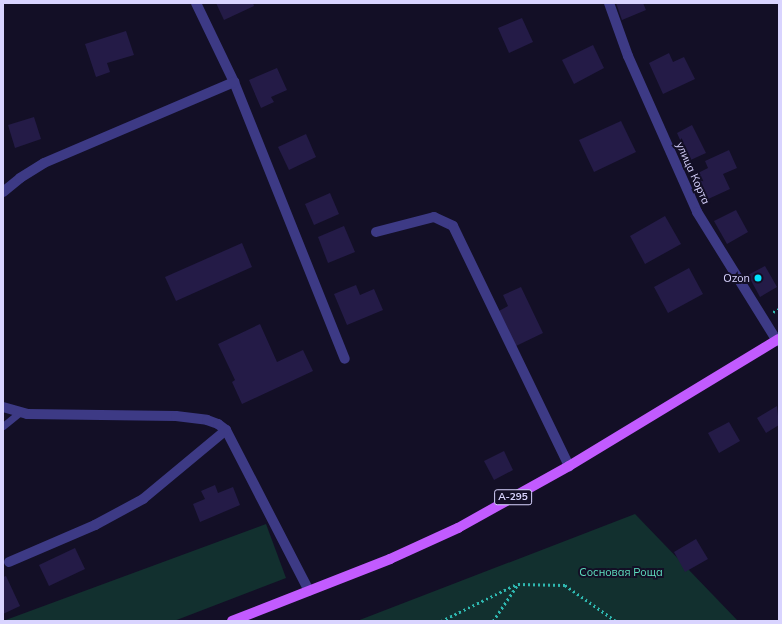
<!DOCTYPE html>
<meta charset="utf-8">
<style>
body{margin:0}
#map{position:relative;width:782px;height:624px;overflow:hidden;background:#130f26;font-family:Mulish,sans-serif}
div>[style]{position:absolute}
.green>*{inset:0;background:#12302f}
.building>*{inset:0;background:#241b47}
.path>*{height:2.5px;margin-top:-1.25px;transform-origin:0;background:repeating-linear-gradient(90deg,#2fb8b0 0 2px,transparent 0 5px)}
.lane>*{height:7px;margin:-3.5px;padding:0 3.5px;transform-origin:3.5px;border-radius:3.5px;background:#3d3a85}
.street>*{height:10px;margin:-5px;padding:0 5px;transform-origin:5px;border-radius:5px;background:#3d3a85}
.primary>*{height:10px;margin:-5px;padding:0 5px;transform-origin:5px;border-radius:5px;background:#c25bff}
.dots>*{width:11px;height:11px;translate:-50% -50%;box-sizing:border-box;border:2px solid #130f26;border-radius:50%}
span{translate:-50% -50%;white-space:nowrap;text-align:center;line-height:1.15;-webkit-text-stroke:4px #130f26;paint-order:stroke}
.shield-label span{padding:1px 3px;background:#130f26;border:1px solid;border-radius:3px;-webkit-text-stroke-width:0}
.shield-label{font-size:10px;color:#d9d4ff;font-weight:700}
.street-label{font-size:11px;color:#d9d4ff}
.poi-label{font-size:11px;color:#d9d4ff}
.right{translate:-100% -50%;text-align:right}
.park-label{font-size:11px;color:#5fe0c0}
.frame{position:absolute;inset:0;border:4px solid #d9d4ff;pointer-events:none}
</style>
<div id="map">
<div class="green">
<div style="clip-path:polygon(635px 514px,738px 621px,357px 621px)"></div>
<div style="clip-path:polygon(266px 524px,286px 578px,174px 621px,3px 621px)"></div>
</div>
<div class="building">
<div style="clip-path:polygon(216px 3px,253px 3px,254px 6px,224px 20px)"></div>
<div style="clip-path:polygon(616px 3px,643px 3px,646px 10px,622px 20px)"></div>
<div style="clip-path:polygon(522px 18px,533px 42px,509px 53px,498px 28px)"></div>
<div style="clip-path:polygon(126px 31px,134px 55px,107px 63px,110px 72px,96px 77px,85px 44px)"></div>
<div style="clip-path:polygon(593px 45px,604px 68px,574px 84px,562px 60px)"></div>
<div style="clip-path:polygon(669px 53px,673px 62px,684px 57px,695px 79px,663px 94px,649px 63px)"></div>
<div style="clip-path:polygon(277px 68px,287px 90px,271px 97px,274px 102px,261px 108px,249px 80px)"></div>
<div style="clip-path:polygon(34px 117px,41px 139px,15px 148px,8px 125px)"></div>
<div style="clip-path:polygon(621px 121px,636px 152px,594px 172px,579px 140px)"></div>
<div style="clip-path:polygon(692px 125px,706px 153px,684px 163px,675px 145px,681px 142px,677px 133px)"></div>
<div style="clip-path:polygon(306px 134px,316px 157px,289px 170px,278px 147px)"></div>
<div style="clip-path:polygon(729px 150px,737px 168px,723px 174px,730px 189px,706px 200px,694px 175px,708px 168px,705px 161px)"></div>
<div style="clip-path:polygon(330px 193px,339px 214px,314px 225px,305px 204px)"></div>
<div style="clip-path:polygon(736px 210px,748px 232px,727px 244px,714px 221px)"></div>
<div style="clip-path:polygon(665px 216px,681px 244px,645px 264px,630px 236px)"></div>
<div style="clip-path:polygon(344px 226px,355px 252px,328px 263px,318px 237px)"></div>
<div style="clip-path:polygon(242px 243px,252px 267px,176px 301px,165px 277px)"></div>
<div style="clip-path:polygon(765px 266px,777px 287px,760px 297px,748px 275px)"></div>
<div style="clip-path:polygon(689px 268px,703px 294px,668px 313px,654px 287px)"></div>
<div style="clip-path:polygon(356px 285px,360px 295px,374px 289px,383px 310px,347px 325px,334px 294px)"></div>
<div style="clip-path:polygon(521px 287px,543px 333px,516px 346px,499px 311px,508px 306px,503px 295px)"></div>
<div style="clip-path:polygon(260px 324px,277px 362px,303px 350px,313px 371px,242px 404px,232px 382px,235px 380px,218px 344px)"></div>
<div style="clip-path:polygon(777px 406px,779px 425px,766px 433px,757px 418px)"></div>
<div style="clip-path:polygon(729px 422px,740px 441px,719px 453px,708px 433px)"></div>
<div style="clip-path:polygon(504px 451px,513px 470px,494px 480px,484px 461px)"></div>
<div style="clip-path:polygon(215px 485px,218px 493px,233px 487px,240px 505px,200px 522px,193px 504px,205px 499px,201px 491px)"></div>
<div style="clip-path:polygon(696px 539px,708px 559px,685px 572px,674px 552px)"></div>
<div style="clip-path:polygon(75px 548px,85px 569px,49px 586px,39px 565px)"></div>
<div style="clip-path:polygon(6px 576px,20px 606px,3px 614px,3px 577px)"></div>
</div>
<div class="path">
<div style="left:773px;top:312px;width:7px;rotate:-27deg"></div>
<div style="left:441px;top:621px;width:85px;rotate:-26deg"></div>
<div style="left:493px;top:621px;width:45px;rotate:-56deg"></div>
<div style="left:518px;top:584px;width:47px;rotate:1.2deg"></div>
<div style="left:565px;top:585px;width:62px;rotate:35.2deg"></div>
</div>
<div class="lane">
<div style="left:3px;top:426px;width:21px;rotate:-39deg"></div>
</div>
<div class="street">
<div style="left:196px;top:3px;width:88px;rotate:64.3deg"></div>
<div style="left:234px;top:82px;width:298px;rotate:68.2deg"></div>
<div style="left:609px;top:3px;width:56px;rotate:70.3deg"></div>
<div style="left:628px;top:56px;width:171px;rotate:66.1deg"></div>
<div style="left:697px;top:212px;width:152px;rotate:58.2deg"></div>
<div style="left:3px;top:192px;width:22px;rotate:-39deg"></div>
<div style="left:20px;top:178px;width:28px;rotate:-32deg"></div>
<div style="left:44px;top:163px;width:207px;rotate:-23.1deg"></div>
<div style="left:376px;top:232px;width:60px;rotate:-14.5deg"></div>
<div style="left:434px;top:217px;width:21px;rotate:25deg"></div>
<div style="left:453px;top:226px;width:267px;rotate:64.2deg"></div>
<div style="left:3px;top:407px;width:25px;rotate:16deg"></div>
<div style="left:27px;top:414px;width:149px;rotate:0.8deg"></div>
<div style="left:176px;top:416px;width:31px;rotate:7deg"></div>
<div style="left:207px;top:420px;width:12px;rotate:20deg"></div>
<div style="left:218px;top:424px;width:10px;rotate:37deg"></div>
<div style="left:226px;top:430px;width:181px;rotate:62.7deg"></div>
<div style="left:9px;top:562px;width:94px;rotate:-23.3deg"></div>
<div style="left:95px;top:525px;width:55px;rotate:-28.4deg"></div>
<div style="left:143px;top:499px;width:108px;rotate:-39.7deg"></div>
</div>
<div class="primary">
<div style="left:232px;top:621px;width:170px;rotate:-21.4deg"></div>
<div style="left:390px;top:559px;width:75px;rotate:-24.5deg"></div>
<div style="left:458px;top:528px;width:127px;rotate:-29.2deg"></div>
<div style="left:569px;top:466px;width:245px;rotate:-31.2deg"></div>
</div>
<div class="dots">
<div style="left:758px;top:278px;background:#00e5ff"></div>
</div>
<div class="shield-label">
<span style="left:513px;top:497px">А-295</span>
</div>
<div class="street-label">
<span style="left:693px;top:173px;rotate:66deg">улица Корта</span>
</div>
<div class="poi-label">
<span class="right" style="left:750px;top:278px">Ozon</span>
</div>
<div class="park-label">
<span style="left:621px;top:572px">Сосновая Роща</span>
</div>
<div class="frame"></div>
</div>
